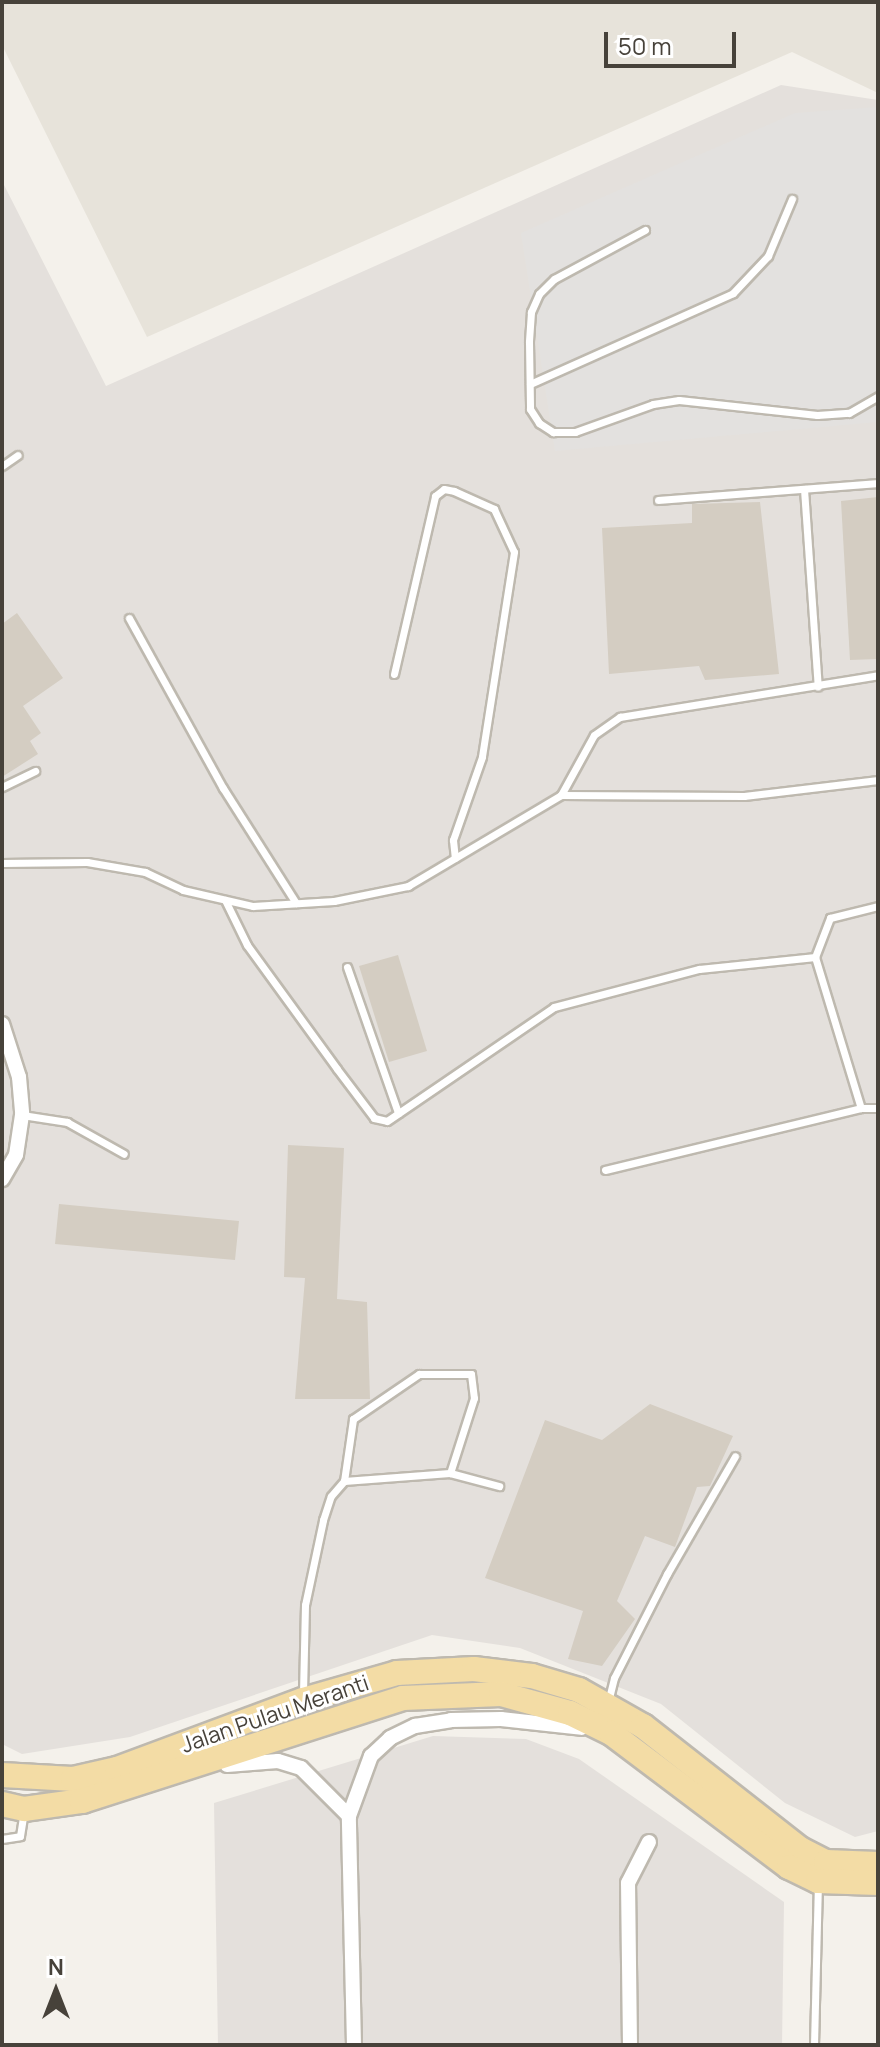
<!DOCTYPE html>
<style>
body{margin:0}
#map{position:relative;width:880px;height:2047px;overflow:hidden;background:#f4f1eb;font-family:Manrope,sans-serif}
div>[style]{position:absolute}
.residential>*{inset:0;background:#e7e3da}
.industrial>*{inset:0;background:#e4e0dc}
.parking>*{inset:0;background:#e3e1df}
.building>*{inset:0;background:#d4cdc2}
.roads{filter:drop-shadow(2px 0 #beb9af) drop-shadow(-2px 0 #beb9af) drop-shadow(0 2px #beb9af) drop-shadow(0 -2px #beb9af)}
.lane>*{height:7px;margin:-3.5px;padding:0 3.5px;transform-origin:3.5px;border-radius:3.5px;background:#fff}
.street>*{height:14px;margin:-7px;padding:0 7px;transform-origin:7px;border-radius:7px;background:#fff}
.primary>*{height:24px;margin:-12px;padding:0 12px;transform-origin:12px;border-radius:12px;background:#f3dca5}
span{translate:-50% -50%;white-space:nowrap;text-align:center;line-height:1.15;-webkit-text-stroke:6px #fff;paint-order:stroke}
.street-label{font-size:22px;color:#47423a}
.frame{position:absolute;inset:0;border:4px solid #47423a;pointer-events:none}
.north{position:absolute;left:16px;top:1951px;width:80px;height:80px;-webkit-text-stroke:6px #fff;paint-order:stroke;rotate:0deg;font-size:22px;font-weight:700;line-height:32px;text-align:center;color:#47423a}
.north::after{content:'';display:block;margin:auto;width:28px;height:36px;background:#47423a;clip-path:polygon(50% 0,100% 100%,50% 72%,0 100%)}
.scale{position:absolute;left:604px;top:32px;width:132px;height:36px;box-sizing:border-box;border:4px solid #47423a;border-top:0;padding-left:10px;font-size:24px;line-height:28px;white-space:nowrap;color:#47423a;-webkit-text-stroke:6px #fff;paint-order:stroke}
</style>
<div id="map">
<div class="residential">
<div style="clip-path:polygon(2px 2px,878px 2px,878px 93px,792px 52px,147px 337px,2px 45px)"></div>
</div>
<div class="industrial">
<div style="clip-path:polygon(781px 85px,878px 100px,878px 1831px,855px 1837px,785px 1803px,661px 1704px,520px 1648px,432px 1635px,130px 1737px,22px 1754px,2px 1744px,2px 181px,106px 386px)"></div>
<div style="clip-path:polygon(433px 1736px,526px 1739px,579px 1759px,784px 1902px,782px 2045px,218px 2045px,214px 1803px)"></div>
</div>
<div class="parking">
<div style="clip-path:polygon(878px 107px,878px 422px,555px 451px,521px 233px,795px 113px)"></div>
</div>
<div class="building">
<div style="clip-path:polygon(878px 497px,878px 659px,850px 660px,841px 501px)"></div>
<div style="clip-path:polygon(760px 502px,779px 674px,705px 680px,699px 666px,609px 674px,602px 528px,692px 523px,692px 504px)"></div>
<div style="clip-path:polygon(17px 613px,63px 678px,23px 706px,41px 733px,30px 741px,38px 754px,2px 777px,2px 624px)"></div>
<div style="clip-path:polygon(398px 955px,427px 1051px,389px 1062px,359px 966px)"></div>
<div style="clip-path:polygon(288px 1145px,344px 1148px,337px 1299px,367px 1302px,370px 1399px,295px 1399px,305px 1278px,284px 1277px)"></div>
<div style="clip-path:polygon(59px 1204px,239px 1221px,235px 1260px,55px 1244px)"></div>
<div style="clip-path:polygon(650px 1404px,733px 1436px,710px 1486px,697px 1487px,675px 1547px,645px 1536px,617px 1601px,635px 1619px,602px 1666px,568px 1659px,583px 1611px,485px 1578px,545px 1420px,602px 1440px)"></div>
</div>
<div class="roads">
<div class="lane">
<div style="left:645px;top:230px;width:103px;rotate:151.7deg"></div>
<div style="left:554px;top:279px;width:21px;rotate:135deg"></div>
<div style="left:539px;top:294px;width:20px;rotate:114deg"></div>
<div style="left:531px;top:312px;width:30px;rotate:94deg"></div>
<div style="left:529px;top:342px;width:67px;rotate:89.1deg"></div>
<div style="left:530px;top:409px;width:17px;rotate:57deg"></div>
<div style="left:539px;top:423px;width:17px;rotate:33deg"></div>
<div style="left:553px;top:432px;width:22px"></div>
<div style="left:575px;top:432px;width:83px;rotate:-19.7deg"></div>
<div style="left:653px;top:404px;width:26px;rotate:-9deg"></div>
<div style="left:679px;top:400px;width:139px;rotate:6.2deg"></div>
<div style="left:817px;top:415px;width:32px;rotate:-4deg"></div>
<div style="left:849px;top:413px;width:34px;rotate:-30deg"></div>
<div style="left:530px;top:384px;width:222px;rotate:-24.1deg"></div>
<div style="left:733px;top:293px;width:51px;rotate:-46.6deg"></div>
<div style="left:768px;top:256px;width:62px;rotate:-67.2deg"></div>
<div style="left:2px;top:466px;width:19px;rotate:-35deg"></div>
<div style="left:804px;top:489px;width:198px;rotate:86deg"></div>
<div style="left:658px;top:500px;width:221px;rotate:-4.4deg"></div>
<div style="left:129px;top:618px;width:194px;rotate:61.1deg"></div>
<div style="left:223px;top:788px;width:136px;rotate:57.6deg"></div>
<div style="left:394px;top:674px;width:183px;rotate:-77deg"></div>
<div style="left:435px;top:496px;width:11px;rotate:-38deg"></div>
<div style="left:444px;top:489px;width:10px;rotate:11deg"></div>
<div style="left:454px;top:491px;width:44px;rotate:24.2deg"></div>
<div style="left:494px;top:509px;width:47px;rotate:65.1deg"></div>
<div style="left:514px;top:552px;width:207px;rotate:98.9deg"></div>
<div style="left:482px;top:757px;width:88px;rotate:109.3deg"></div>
<div style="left:453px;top:840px;width:18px;rotate:84deg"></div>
<div style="left:2px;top:787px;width:37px;rotate:-26deg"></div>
<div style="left:561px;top:795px;width:68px;rotate:-61.2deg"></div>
<div style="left:594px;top:735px;width:32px;rotate:-35deg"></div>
<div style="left:620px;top:717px;width:261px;rotate:-9.2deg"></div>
<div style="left:2px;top:863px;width:85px;rotate:-0.7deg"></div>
<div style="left:87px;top:862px;width:59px;rotate:9.8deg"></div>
<div style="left:145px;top:872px;width:42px;rotate:25.3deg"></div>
<div style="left:183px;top:890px;width:72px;rotate:12.9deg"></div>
<div style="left:253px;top:906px;width:81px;rotate:-3.5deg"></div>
<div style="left:334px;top:901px;width:76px;rotate:-11.5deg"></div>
<div style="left:408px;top:886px;width:178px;rotate:-30.7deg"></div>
<div style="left:561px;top:795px;width:183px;rotate:0.3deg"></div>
<div style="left:744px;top:796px;width:135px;rotate:-6.8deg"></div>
<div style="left:225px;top:900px;width:50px;rotate:63.9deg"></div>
<div style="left:247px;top:945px;width:153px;rotate:54deg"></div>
<div style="left:337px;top:1069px;width:61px;rotate:52.9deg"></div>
<div style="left:374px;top:1118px;width:13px;rotate:13deg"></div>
<div style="left:387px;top:1121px;width:202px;rotate:-34.3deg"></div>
<div style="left:554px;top:1007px;width:150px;rotate:-14.7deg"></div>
<div style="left:699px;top:969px;width:117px;rotate:-5.9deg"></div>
<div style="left:815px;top:957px;width:42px;rotate:-69deg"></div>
<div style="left:830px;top:918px;width:49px;rotate:-14deg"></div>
<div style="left:815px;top:957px;width:158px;rotate:73.1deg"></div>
<div style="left:347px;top:967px;width:155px;rotate:70.7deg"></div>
<div style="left:22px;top:1115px;width:46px;rotate:8.8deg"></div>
<div style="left:67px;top:1122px;width:65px;rotate:29.3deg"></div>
<div style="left:605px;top:1170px;width:263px;rotate:-13.6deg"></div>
<div style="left:861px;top:1108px;width:17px"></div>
<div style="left:344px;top:1481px;width:63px;rotate:-81.7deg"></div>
<div style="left:353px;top:1419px;width:80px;rotate:-34.3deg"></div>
<div style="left:419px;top:1374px;width:52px"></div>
<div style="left:471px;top:1374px;width:24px;rotate:83deg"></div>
<div style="left:474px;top:1398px;width:79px;rotate:107.7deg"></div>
<div style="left:303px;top:1693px;width:88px;rotate:-88.7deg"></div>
<div style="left:305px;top:1605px;width:87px;rotate:-78deg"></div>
<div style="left:323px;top:1520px;width:25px;rotate:-72deg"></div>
<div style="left:331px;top:1496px;width:20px;rotate:-49deg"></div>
<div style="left:344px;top:1481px;width:106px;rotate:-4.3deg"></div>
<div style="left:450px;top:1473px;width:51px;rotate:14.9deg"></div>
<div style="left:608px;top:1702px;width:25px;rotate:-76deg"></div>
<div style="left:614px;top:1678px;width:117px;rotate:-63deg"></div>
<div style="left:667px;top:1574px;width:136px;rotate:-60deg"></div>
<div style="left:2px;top:1839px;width:18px;rotate:-9deg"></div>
<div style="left:20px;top:1836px;width:25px;rotate:-81deg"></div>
<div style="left:814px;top:2045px;width:161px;rotate:-88.6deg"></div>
</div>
<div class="street">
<div style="left:2px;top:1024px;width:56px;rotate:72.2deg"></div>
<div style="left:19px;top:1077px;width:38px;rotate:85deg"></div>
<div style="left:22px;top:1115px;width:40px;rotate:98.5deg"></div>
<div style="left:16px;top:1155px;width:28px;rotate:120deg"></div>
<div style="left:227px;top:1765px;width:51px;rotate:-4.5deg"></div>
<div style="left:278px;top:1761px;width:24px;rotate:17deg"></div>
<div style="left:301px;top:1768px;width:68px;rotate:45deg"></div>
<div style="left:354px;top:2045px;width:229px;rotate:-91.3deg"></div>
<div style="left:349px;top:1816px;width:64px;rotate:-69.9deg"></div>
<div style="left:371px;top:1756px;width:26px;rotate:-43deg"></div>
<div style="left:390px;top:1738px;width:28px;rotate:-26deg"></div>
<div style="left:415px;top:1726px;width:36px;rotate:-9deg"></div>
<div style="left:451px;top:1720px;width:50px;rotate:-1.1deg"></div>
<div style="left:501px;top:1719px;width:81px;rotate:6.3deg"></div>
<div style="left:630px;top:2045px;width:162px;rotate:-90.7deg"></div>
<div style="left:628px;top:1883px;width:46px;rotate:-62.9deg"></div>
</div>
<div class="primary">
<div style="left:2px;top:1775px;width:71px;rotate:3.2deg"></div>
<div style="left:73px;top:1779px;width:45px;rotate:-12.8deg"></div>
<div style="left:117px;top:1769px;width:198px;rotate:-20.4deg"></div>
<div style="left:303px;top:1700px;width:98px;rotate:-16deg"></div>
<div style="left:397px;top:1673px;width:77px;rotate:-3deg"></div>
<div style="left:474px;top:1669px;width:58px;rotate:6.9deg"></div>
<div style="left:532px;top:1676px;width:49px;rotate:16.6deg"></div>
<div style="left:579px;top:1690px;width:73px;rotate:29.4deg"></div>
<div style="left:643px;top:1726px;width:199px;rotate:38.1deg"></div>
<div style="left:800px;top:1849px;width:29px;rotate:27deg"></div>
<div style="left:826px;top:1862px;width:52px;rotate:2.2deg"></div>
<div style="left:2px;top:1804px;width:23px;rotate:13deg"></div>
<div style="left:24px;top:1809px;width:59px;rotate:-7.9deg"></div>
<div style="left:82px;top:1801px;width:337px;rotate:-17.8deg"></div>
<div style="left:403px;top:1698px;width:98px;rotate:-2.3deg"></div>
<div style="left:501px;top:1694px;width:72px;rotate:15.4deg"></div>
<div style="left:570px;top:1713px;width:46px;rotate:26deg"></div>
<div style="left:611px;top:1733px;width:223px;rotate:37deg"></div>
<div style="left:789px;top:1867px;width:32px;rotate:26deg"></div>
<div style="left:818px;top:1881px;width:60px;rotate:1.9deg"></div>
</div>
</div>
<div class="street-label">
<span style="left:275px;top:1714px;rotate:-19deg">Jalan Pulau Meranti</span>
</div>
<div class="frame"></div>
<div class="north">N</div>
<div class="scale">50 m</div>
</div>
